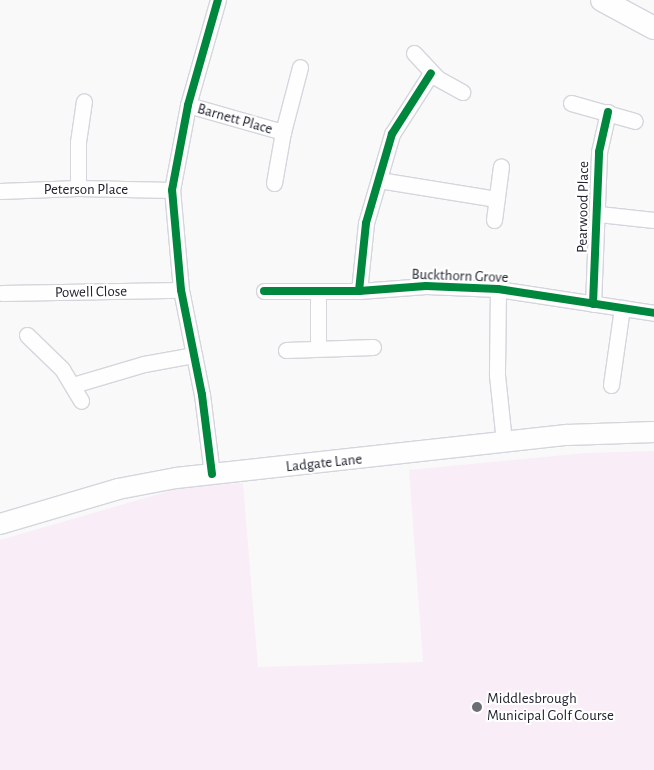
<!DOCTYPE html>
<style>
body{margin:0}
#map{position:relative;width:654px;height:770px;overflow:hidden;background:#f9f9f9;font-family:"Alegreya Sans",sans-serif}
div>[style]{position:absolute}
.green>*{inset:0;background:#f9edf7}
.roads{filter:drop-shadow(1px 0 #d5d6dd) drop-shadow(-1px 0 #d5d6dd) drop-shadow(0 1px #d5d6dd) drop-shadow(0 -1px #d5d6dd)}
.minor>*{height:15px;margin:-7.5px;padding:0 7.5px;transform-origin:7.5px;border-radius:7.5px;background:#fefefe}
.major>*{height:20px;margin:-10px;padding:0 10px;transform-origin:10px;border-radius:10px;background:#fefefe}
.highway>*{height:22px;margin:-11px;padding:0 11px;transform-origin:11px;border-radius:11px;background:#fefefe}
.cycleway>*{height:8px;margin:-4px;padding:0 4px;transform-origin:4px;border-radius:4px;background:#00873e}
.dots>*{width:14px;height:14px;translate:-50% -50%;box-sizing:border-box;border:2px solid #fff;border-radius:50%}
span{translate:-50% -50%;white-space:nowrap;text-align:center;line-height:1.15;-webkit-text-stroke:4px #fff;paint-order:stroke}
.street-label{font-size:15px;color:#21232f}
.poi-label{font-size:15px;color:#21232f}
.left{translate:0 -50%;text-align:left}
</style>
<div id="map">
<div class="green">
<div style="clip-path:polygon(654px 451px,654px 770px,0 770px,0 540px,183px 487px,243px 483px,258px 667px,423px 662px,409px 470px,585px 453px)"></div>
</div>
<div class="roads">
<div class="minor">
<div style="left:414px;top:53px;width:34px;rotate:47deg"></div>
<div style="left:437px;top:78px;width:29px;rotate:29deg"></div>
<div style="left:571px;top:103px;width:66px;rotate:15.7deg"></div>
<div style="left:188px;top:105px;width:99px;rotate:15.9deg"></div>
<div style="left:379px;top:180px;width:119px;rotate:9.2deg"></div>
<div style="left:274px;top:183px;width:52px;rotate:-80deg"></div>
<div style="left:283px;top:132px;width:67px;rotate:-75.3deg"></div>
<div style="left:78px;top:188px;width:46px;rotate:-90deg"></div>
<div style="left:78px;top:142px;width:41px;rotate:-81.7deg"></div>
<div style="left:0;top:191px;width:78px;rotate:-2.2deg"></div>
<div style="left:78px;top:188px;width:94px;rotate:1.2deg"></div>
<div style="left:599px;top:214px;width:55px;rotate:6.2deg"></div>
<div style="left:494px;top:220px;width:54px;rotate:-82.6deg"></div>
<div style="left:498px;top:289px;width:86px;rotate:90.7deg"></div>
<div style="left:497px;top:375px;width:67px;rotate:84deg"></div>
<div style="left:264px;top:291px;width:95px"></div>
<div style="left:359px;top:291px;width:67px;rotate:-4.3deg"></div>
<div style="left:426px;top:286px;width:72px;rotate:2.4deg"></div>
<div style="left:498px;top:289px;width:158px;rotate:8.7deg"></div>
<div style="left:359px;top:291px;width:68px;rotate:-84.1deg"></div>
<div style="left:366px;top:223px;width:93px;rotate:-73.7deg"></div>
<div style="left:392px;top:134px;width:72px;rotate:-57.4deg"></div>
<div style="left:2px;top:293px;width:179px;rotate:-1deg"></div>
<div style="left:593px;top:304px;width:152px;rotate:-87.7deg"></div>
<div style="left:599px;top:152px;width:41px;rotate:-77.3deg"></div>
<div style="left:27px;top:335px;width:49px;rotate:44.2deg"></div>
<div style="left:62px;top:369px;width:37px;rotate:59deg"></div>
<div style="left:318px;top:348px;width:57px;rotate:-90deg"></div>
<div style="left:286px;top:350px;width:87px;rotate:-2deg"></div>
<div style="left:73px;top:385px;width:74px;rotate:-16.5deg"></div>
<div style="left:144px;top:364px;width:51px;rotate:-10.2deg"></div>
<div style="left:611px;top:385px;width:78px;rotate:-81.9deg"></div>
<div style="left:212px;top:474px;width:80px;rotate:-97.2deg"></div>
<div style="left:202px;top:395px;width:107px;rotate:-101.3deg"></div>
<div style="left:181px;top:290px;width:100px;rotate:-95.1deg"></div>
<div style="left:172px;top:190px;width:86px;rotate:-79.3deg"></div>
<div style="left:188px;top:105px;width:109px;rotate:-74.1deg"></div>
</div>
<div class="major">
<div style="left:0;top:524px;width:123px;rotate:-16.5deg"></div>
<div style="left:118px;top:489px;width:59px;rotate:-10.7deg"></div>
<div style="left:176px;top:478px;width:393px;rotate:-6.3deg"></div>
<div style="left:567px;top:435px;width:87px;rotate:-2deg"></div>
</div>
<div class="highway">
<div style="left:602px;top:0;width:59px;rotate:28.3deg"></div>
</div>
</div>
<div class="cycleway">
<div style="left:264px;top:291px;width:95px"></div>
<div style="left:359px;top:291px;width:67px;rotate:-4.3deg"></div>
<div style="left:426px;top:286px;width:72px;rotate:2.4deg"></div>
<div style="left:498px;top:289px;width:158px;rotate:8.7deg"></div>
<div style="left:359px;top:291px;width:68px;rotate:-84.1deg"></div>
<div style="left:366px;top:223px;width:93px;rotate:-73.7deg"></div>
<div style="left:392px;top:134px;width:72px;rotate:-57.4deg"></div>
<div style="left:593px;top:304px;width:152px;rotate:-87.7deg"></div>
<div style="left:599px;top:152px;width:41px;rotate:-77.3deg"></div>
<div style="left:212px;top:474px;width:80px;rotate:-97.2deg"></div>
<div style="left:202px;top:395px;width:107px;rotate:-101.3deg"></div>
<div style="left:181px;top:290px;width:100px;rotate:-95.1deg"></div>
<div style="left:172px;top:190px;width:86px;rotate:-79.3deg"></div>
<div style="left:188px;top:105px;width:109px;rotate:-74.1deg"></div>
</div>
<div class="dots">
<div style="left:477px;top:707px;background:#6d6e76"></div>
</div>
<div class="street-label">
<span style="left:235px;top:119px;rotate:16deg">Barnett Place</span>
<span style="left:86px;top:190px">Peterson Place</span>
<span style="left:583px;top:207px;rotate:-89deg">Pearwood Place</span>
<span style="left:460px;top:276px;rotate:2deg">Buckthorn Grove</span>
<span style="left:91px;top:292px;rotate:-1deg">Powell Close</span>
<span style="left:324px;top:463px;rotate:-6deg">Ladgate Lane</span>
</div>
<div class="poi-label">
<span class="left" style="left:487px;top:707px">Middlesbrough<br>Municipal Golf Course</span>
</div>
</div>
